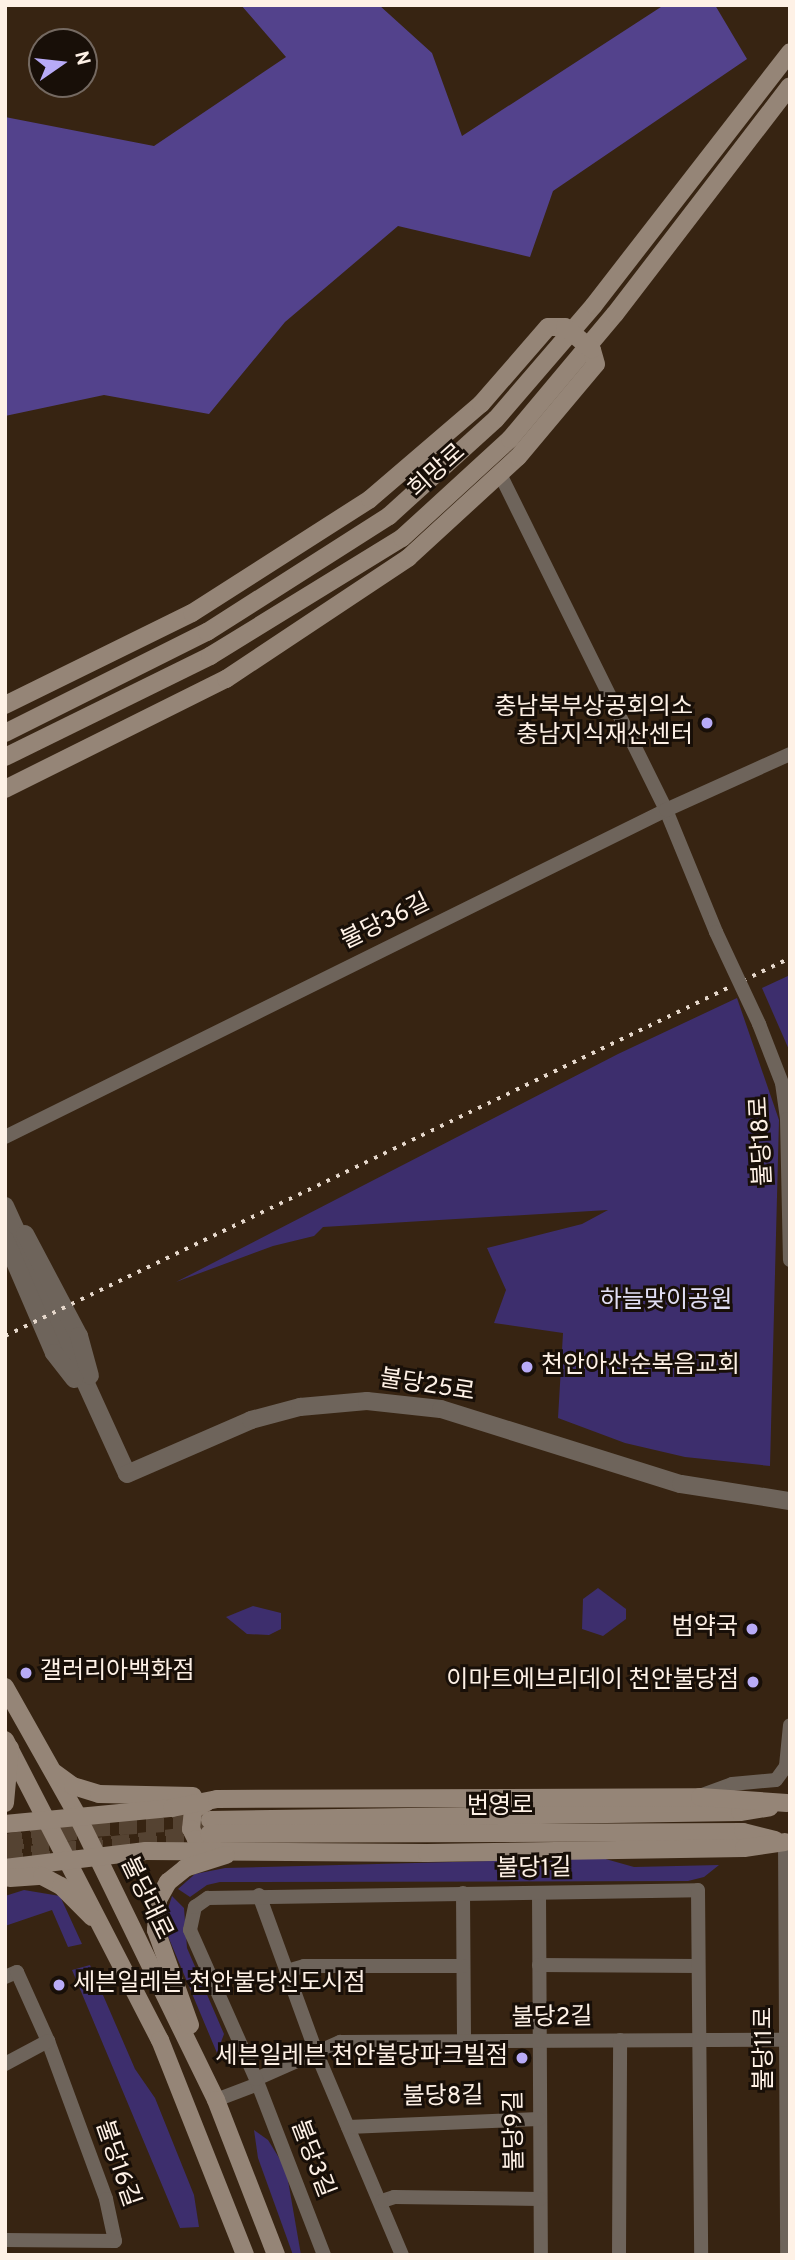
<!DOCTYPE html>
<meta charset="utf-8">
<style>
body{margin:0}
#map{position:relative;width:795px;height:2260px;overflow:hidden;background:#372412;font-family:Overpass,"Noto Sans KR",sans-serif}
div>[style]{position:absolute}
.green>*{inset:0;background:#3d2e6d}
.forest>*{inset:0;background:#53428c}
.secondary-tunnel>*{height:18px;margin-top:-9px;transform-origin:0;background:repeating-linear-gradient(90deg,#554332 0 18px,transparent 0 27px)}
.minor>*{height:14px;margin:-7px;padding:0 7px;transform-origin:7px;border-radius:7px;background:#6e645b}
.tertiary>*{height:18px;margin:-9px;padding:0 9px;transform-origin:9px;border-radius:9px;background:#6e645b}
.secondary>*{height:18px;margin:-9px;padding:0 9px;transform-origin:9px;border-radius:9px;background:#958577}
.rail>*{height:3.5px;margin-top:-1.75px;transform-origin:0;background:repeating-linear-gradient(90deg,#e5d7cb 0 3.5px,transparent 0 10.5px)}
.minor-bridge>*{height:14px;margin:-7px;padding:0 7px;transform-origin:7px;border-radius:7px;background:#6e645b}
.secondary-bridge>*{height:18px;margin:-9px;padding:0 9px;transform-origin:9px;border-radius:9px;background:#958577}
.dots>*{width:19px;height:19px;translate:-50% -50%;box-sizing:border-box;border:4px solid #180f08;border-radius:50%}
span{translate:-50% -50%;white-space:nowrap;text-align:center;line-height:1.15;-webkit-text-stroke:6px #180f08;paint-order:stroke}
.street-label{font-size:24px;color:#fef1e6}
.poi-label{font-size:24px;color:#fef1e6}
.right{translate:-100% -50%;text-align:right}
.left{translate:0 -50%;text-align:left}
.park-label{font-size:24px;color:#e1def4}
.frame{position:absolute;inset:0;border:7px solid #fef1e6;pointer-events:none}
.north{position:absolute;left:28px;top:28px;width:70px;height:70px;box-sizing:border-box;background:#180f08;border:2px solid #746961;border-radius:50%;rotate:76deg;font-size:19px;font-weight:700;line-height:28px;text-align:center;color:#fef1e6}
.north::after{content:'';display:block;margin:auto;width:24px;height:32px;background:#b8abf7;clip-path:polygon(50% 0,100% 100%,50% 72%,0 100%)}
</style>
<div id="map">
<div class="green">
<div style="clip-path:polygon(790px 975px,790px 1052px,762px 988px)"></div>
<div style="clip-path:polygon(737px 998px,779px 1120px,770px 1466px,685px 1457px,625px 1443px,558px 1418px,563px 1333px,494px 1323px,506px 1290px,487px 1248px,582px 1224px,608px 1210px,323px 1227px,314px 1236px,273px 1246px,176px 1282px,618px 1054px)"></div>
<div style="clip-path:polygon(598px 1588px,626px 1609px,626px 1619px,603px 1636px,582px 1629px,583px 1599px)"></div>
<div style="clip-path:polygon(253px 1606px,281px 1613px,281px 1629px,269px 1635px,247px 1634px,226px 1617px)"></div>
<div style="clip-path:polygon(602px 1858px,634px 1867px,719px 1865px,704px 1877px,688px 1881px,220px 1882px,207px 1885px,190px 1897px,178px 1889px,195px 1874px,225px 1868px)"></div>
<div style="clip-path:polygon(24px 1890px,60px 1896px,82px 1944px,68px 1947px,52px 1910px,5px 1926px,5px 1896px)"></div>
<div style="clip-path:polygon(172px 1896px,184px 1908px,187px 1948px,224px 2034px,217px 2053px,167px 1934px,164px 1921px)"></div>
<div style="clip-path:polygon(90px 1965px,135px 2069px,155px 2098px,194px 2195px,199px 2227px,180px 2228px,72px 1970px)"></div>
<div style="clip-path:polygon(254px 2130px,268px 2140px,286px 2169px,301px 2255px,293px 2255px,258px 2158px)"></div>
</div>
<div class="forest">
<div style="clip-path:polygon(241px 5px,379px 5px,432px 53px,462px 136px,664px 5px,715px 5px,747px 59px,553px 191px,530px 257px,398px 226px,285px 322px,209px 414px,104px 395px,5px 416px,5px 117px,154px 146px,286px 57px)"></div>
</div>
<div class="secondary-tunnel">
<div style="left:5px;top:1843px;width:88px;rotate:-9.8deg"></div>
<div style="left:92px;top:1828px;width:115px;rotate:-4deg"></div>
<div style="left:5px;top:1858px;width:203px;rotate:-6.8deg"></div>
</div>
<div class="minor">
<div style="left:500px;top:474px;width:375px;rotate:63.7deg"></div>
<div style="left:666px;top:810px;width:132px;rotate:67.7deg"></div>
<div style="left:759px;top:1024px;width:63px;rotate:68.7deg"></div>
<div style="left:782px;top:1083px;width:36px;rotate:82deg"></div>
<div style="left:787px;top:1119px;width:141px;rotate:88.8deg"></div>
<div style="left:5px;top:1137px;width:737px;rotate:-26.32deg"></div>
<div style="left:666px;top:810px;width:136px;rotate:-24.3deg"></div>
<div style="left:702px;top:1795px;width:32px;rotate:-20deg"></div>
<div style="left:732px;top:1784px;width:44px;rotate:-5.2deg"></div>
<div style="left:776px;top:1780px;width:17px;rotate:-54deg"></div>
<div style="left:786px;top:1766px;width:41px;rotate:-84.4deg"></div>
<div style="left:785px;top:1842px;width:413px;rotate:89.7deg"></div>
<div style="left:463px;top:1893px;width:148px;rotate:89.6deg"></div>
<div style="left:539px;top:1893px;width:362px;rotate:89.7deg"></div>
<div style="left:259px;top:1895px;width:169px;rotate:70deg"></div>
<div style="left:317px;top:2054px;width:218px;rotate:67.1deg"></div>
<div style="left:539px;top:1965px;width:159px;rotate:0.4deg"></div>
<div style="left:287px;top:1971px;width:18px;rotate:-16deg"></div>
<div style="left:304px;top:1966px;width:159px"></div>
<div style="left:5px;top:1977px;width:13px;rotate:-23deg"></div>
<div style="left:17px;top:1972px;width:76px;rotate:65.8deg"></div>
<div style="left:48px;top:2041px;width:168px;rotate:69.8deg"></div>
<div style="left:106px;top:2199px;width:43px;rotate:77.9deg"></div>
<div style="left:115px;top:2241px;width:110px;rotate:-179.5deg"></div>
<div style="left:5px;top:2064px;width:49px;rotate:-28.1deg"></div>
<div style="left:256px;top:2079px;width:92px;rotate:-23.8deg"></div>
<div style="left:340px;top:2042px;width:450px;rotate:-0.3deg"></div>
<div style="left:216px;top:2100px;width:45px;rotate:-20.9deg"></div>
<div style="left:348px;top:2127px;width:191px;rotate:-2.4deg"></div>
<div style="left:382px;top:2201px;width:13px;rotate:-18deg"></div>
<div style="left:394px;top:2197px;width:146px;rotate:0.8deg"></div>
<div style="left:324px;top:2255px;width:189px;rotate:-111.1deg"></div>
<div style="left:256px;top:2079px;width:163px;rotate:-113.9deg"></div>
<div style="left:190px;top:1930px;width:24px;rotate:-78deg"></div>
<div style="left:195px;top:1907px;width:16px;rotate:-35deg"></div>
<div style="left:208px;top:1898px;width:490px;rotate:-0.9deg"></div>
<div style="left:698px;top:1890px;width:365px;rotate:89.5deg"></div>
<div style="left:619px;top:2255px;width:215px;rotate:-89.7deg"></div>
</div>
<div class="tertiary">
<div style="left:5px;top:1206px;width:294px;rotate:65.5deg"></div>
<div style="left:127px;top:1474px;width:135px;rotate:-23.5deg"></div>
<div style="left:251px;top:1420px;width:51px;rotate:-14.9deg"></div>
<div style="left:300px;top:1407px;width:67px;rotate:-5.1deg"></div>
<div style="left:367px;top:1401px;width:74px;rotate:6.2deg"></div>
<div style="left:441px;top:1409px;width:251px;rotate:17.4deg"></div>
<div style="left:681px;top:1484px;width:110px;rotate:8.9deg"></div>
<div style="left:25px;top:1234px;width:115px;rotate:62.1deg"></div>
<div style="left:79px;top:1336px;width:41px;rotate:74.6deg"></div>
<div style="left:5px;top:1239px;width:124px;rotate:66.7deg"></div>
<div style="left:54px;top:1353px;width:33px;rotate:52deg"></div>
</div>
<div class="secondary">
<div style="left:5px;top:705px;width:208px;rotate:-26.2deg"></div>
<div style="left:192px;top:613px;width:211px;rotate:-32.6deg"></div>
<div style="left:370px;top:499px;width:146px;rotate:-40.6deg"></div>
<div style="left:481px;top:404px;width:102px;rotate:-49deg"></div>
<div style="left:548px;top:327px;width:17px"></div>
<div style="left:5px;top:733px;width:226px;rotate:-26.6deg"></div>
<div style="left:207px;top:632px;width:216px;rotate:-32.5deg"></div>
<div style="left:389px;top:516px;width:144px;rotate:-42.2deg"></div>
<div style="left:496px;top:419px;width:150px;rotate:-49.3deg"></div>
<div style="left:594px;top:305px;width:320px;rotate:-52.2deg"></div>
<div style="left:5px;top:757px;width:229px;rotate:-26.2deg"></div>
<div style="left:210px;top:656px;width:225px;rotate:-31.6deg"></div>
<div style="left:402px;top:538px;width:147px;rotate:-42.5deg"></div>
<div style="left:510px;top:439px;width:163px;rotate:-50deg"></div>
<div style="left:615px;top:314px;width:287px;rotate:-52.5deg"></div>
<div style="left:5px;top:789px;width:247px;rotate:-26.5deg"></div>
<div style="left:226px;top:679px;width:219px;rotate:-33.6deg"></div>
<div style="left:408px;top:558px;width:149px;rotate:-42.6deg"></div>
<div style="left:518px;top:457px;width:121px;rotate:-50deg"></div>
<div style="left:596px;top:364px;width:15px;rotate:-106deg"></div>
<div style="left:5px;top:1687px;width:147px;rotate:60.6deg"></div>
<div style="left:77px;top:1815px;width:317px;rotate:64deg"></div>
<div style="left:216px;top:2100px;width:166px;rotate:68.8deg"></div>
<div style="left:5px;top:1740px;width:338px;rotate:62.7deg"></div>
<div style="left:160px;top:2040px;width:231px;rotate:68.4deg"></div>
<div style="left:55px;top:1773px;width:22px;rotate:36deg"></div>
<div style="left:73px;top:1786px;width:27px;rotate:17deg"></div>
<div style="left:99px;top:1794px;width:94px;rotate:1.2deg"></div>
<div style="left:207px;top:1802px;width:16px;rotate:150deg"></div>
<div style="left:193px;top:1810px;width:19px;rotate:96deg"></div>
<div style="left:191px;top:1829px;width:11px;rotate:63deg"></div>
<div style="left:196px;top:1839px;width:23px;rotate:29deg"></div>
<div style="left:5px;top:1803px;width:55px;rotate:-84.8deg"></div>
<div style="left:210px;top:1820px;width:530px;rotate:-0.86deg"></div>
<div style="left:740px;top:1812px;width:30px;rotate:-9deg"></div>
<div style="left:5px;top:1824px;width:168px;rotate:-5.5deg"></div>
<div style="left:172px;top:1808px;width:46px;rotate:-11.3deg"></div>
<div style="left:217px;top:1799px;width:483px;rotate:-0.2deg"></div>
<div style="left:700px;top:1797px;width:87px;rotate:3.9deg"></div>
<div style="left:209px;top:1834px;width:534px;rotate:-0.21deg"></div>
<div style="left:743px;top:1832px;width:33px;rotate:14deg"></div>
<div style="left:5px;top:1868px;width:142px;rotate:-6.9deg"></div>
<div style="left:146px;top:1851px;width:281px;rotate:0.4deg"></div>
<div style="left:427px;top:1853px;width:317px;rotate:-0.9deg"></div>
<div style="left:744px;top:1848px;width:41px;rotate:-8.3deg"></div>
<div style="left:10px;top:1878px;width:32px;rotate:-4deg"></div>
<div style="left:42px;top:1876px;width:21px;rotate:28deg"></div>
<div style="left:61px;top:1886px;width:44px;rotate:45deg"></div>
<div style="left:190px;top:2025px;width:101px;rotate:-109.7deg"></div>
<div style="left:156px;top:1930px;width:30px;rotate:-86deg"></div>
<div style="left:158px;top:1900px;width:21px;rotate:-61deg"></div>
<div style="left:168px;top:1882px;width:22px;rotate:-39deg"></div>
<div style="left:185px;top:1868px;width:43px;rotate:-17.6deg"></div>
</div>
<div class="rail">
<div style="left:5px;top:1336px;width:871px;rotate:-25.71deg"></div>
</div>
<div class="minor-bridge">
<div style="left:716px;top:932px;width:102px;rotate:64.9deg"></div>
</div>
<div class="secondary-bridge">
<div style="left:565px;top:327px;width:35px;rotate:40deg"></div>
</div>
<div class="dots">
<div style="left:707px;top:723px;background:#b8abf7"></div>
<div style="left:527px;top:1367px;background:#b8abf7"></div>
<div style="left:752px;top:1629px;background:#b8abf7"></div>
<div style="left:26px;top:1673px;background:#b8abf7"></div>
<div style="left:753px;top:1682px;background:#b8abf7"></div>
<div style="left:59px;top:1985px;background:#b8abf7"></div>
<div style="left:522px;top:2058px;background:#b8abf7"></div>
</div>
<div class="street-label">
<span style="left:438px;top:472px;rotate:-42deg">희망로</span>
<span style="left:386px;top:923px;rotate:-26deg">불당36길</span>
<span style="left:763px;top:1141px;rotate:-93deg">불당18로</span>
<span style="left:427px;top:1387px;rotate:9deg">불당25로</span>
<span style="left:500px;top:1808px">번영로</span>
<span style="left:534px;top:1870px;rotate:-1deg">불당1길</span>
<span style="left:145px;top:1899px;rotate:64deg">불당대로</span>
<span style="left:552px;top:2019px;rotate:-1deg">불당2길</span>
<span style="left:766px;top:2049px;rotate:-90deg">불당11로</span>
<span style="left:443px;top:2098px;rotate:-1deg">불당8길</span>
<span style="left:516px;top:2131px;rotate:-91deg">불당9길</span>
<span style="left:311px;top:2159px;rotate:69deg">불당3길</span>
<span style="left:116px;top:2164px;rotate:71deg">불당16길</span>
</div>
<div class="poi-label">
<span class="right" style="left:693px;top:723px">충남북부상공회의소<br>충남지식재산센터</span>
<span class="left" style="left:541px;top:1367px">천안아산순복음교회</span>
<span class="right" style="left:738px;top:1629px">범약국</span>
<span class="left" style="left:40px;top:1673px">갤러리아백화점</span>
<span class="right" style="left:739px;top:1682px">이마트에브리데이 천안불당점</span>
<span class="left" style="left:73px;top:1985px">세븐일레븐 천안불당신도시점</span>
<span class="right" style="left:508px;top:2058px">세븐일레븐 천안불당파크빌점</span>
</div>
<div class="park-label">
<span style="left:666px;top:1302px">하늘맞이공원</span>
</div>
<div class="frame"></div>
<div class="north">N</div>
</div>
